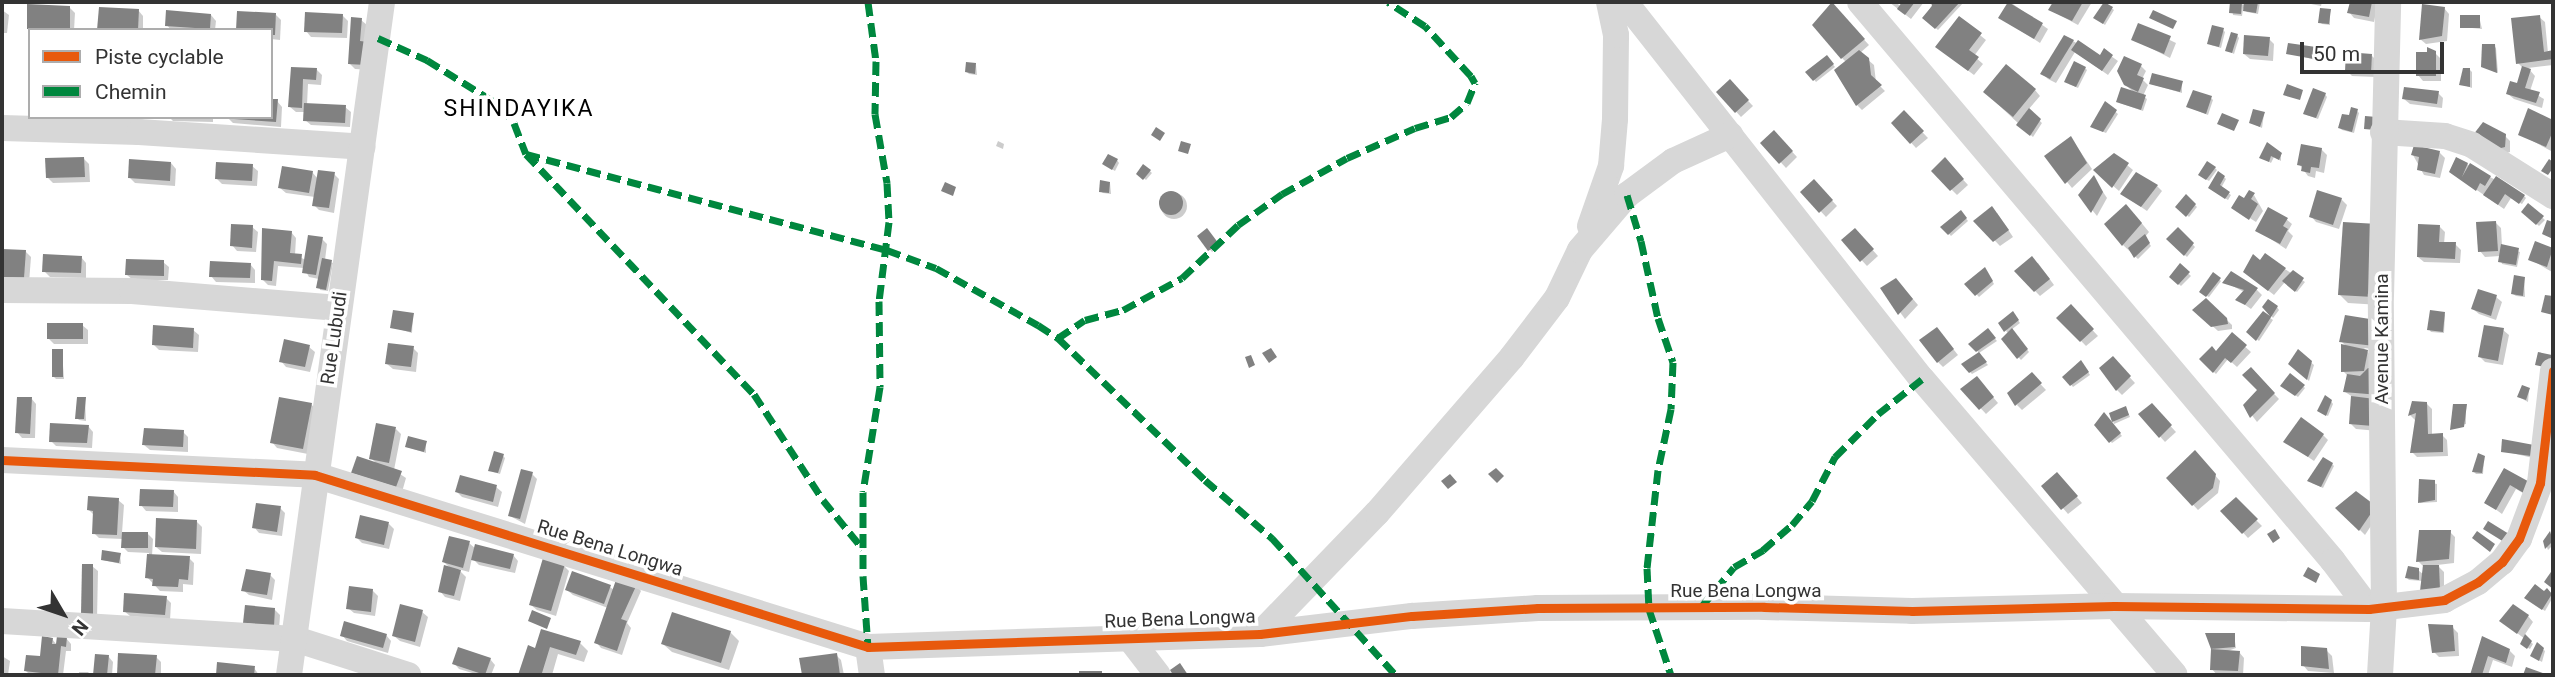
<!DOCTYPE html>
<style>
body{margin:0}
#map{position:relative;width:2555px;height:677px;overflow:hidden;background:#fff;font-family:Roboto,sans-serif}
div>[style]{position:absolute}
.shadow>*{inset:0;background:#0003}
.round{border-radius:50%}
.building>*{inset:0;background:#818181}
.minor>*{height:26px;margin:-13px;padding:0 13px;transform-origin:13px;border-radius:13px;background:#d7d7d7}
.quiet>*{height:7px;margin-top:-3.5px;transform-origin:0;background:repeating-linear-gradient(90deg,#00873e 0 14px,transparent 0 21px)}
.cycleway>*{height:9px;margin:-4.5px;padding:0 4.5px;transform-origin:4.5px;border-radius:4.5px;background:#e8590c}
span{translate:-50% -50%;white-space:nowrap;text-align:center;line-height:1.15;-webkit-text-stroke:7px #fff;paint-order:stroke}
.street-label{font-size:19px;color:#333}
.quarter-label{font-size:23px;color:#000;letter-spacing:2px}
.frame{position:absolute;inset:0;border:4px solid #333;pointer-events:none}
.legend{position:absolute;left:28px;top:28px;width:245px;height:91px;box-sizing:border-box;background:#fff;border:2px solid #adadad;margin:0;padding:9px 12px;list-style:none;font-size:21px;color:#333}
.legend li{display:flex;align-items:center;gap:14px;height:35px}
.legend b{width:35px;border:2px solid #adadad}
.north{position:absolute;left:28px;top:579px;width:70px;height:70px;-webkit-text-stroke:5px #fff;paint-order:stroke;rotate:129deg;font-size:19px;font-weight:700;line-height:28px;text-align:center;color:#333}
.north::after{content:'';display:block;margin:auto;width:24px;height:32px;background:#333;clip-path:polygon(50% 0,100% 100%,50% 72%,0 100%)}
.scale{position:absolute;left:2300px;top:42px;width:144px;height:32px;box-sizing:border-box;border:4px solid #333;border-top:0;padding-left:9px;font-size:21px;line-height:24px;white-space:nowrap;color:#333;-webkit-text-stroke:5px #fff;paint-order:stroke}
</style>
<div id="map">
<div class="shadow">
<div style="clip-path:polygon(1889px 2px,1896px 2px,1901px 7px,1903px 2px,1924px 2px,1911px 19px)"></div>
<div style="clip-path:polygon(1934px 2px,1964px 2px,1938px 30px,1924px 18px)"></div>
<div style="clip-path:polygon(2010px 2px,2048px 29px,2040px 43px,2001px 18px)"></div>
<div style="clip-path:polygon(2055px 2px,2092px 2px,2078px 25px,2050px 10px)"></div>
<div style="clip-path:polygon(2231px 2px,2246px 5px,2246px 2px,2260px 2px,2258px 14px,2247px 12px,2243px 8px,2242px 16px,2233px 15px)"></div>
<div style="clip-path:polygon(2301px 2px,2322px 2px,2321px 6px)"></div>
<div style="clip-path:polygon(2352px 2px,2378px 2px,2374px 22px,2354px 18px,2349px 12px)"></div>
<div style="clip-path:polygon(2105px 3px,2114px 10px,2105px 25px,2098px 20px)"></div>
<div style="clip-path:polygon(1832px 5px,1869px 45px,1860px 53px,1874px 65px,1876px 82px,1885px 91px,1862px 110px,1857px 105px,1847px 63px,1842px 58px)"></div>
<div style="clip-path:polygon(69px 7px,75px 13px,74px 30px,28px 28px)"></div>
<div style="clip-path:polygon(2444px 8px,2449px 14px,2447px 41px,2426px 44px,2420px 39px)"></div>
<div style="clip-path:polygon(2px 10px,9px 15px,7px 33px,2px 33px)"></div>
<div style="clip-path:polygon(138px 10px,143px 16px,143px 30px,99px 30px)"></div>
<div style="clip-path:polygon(2330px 11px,2330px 25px,2322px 24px,2320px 22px)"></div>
<div style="clip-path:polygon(211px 15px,216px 21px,215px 30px,171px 30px,167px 25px)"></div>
<div style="clip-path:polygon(276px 15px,281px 20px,280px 40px,271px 39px)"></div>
<div style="clip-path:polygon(342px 15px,348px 21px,347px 38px,311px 37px,306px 31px)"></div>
<div style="clip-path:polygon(2479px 16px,2482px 29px,2462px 27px)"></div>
<div style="clip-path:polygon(2539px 17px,2545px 22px,2548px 53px,2553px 52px,2553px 65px,2528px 68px,2535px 76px,2530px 91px,2544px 99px,2542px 108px,2514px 99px,2508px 94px,2518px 85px,2523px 68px,2518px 63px)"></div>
<div style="clip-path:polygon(1959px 18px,1986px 40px,1974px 56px,1983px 64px,1974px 75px,1943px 52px)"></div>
<div style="clip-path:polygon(361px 20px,367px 25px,371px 70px,355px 69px,349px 63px)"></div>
<div style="clip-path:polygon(2139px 25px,2176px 43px,2170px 58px,2133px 39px)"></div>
<div style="clip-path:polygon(2223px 30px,2225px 32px,2221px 48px,2211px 45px,2209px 43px)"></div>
<div style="clip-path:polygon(2237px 35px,2239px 38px,2234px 54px,2227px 50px)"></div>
<div style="clip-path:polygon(2269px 39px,2274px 44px,2273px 61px,2250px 59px,2244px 54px)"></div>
<div style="clip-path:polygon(2073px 41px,2100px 57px,2104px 51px,2118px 61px,2108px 75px,2075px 52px,2056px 83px,2048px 79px,2043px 74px)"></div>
<div style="clip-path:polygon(2494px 46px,2496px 48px,2498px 73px,2483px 67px)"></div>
<div style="clip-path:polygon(2315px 49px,2316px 60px,2288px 53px)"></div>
<div style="clip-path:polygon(2435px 53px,2441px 59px,2441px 81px,2423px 81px,2418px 75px)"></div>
<div style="clip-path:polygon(2372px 56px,2377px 61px,2376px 77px,2352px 76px,2346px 70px)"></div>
<div style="clip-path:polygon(1827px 57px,1835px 67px,1816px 82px,1808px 72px)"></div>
<div style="clip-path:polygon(976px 65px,977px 75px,969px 74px,967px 72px)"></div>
<div style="clip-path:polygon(2141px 66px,2146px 71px,2142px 79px,2148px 85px,2143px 96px,2147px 99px,2143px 111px,2120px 103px,2134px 93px,2125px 84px)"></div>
<div style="clip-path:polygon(2085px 68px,2087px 70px,2078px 88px,2069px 84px)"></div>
<div style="clip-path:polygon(292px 69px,316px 69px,322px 75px,321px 85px,308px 84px,307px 105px,345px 107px,351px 112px,350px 127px,311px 125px,305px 120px,306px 112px,296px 112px,290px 107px)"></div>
<div style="clip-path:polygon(2470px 70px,2472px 72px,2472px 88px,2461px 84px)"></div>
<div style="clip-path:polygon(1729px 81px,1753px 106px,1741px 117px,1718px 92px)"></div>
<div style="clip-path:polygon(2182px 82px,2182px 93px,2151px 84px)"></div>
<div style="clip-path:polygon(2035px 90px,2040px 96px,2028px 110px,2042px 123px,2033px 137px,1990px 97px)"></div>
<div style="clip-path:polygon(2438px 93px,2443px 98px,2442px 108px,2410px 104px,2404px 99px)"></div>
<div style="clip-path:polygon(2325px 94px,2327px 97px,2318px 119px,2307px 115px,2305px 113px)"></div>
<div style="clip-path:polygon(2211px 98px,2213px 100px,2208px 115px,2188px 107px)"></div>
<div style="clip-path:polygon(277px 101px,282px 107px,281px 127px,233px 123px,228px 118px,271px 117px)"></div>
<div style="clip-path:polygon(2106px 104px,2118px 114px,2106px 133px,2092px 127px)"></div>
<div style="clip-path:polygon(2357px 111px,2359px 113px,2354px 133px,2342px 130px,2340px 128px)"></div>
<div style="clip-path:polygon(2529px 111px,2553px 122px,2551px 151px,2520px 134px)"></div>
<div style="clip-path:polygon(1904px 113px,1928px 138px,1916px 148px,1893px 123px)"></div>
<div style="clip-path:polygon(2264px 114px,2262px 128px,2251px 123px)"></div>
<div style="clip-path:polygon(100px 117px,140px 117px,139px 123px,104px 122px)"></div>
<div style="clip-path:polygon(169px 117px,213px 117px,213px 122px,173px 121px)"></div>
<div style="clip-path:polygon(1774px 132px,1797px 157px,1786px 168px,1763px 143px)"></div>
<div style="clip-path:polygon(2505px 136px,2510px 141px,2510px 152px,2500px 155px,2478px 144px)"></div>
<div style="clip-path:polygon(2071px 138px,2092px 169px,2072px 188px,2046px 156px)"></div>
<div style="clip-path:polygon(998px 141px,1004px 144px,1003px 149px,996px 146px)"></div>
<div style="clip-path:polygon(2321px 149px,2327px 155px,2324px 173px,2316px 171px,2315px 178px,2308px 176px,2299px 164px)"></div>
<div style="clip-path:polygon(2439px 152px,2445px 158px,2440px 178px,2424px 175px,2413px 155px)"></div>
<div style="clip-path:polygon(2281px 155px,2281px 161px,2274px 157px,2271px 163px,2261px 157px)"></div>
<div style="clip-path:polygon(84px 159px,89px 164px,90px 182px,53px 183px,47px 177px)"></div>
<div style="clip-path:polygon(1117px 160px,1119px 163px,1115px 171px,1107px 166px)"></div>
<div style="clip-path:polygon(1945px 160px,1968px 185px,1957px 195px,1933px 171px)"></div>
<div style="clip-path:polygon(171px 163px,176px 169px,175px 186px,135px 183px,130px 178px)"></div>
<div style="clip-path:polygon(2467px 164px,2524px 196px,2526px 198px,2522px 204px,2511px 198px,2504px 209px,2451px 172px)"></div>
<div style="clip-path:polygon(2127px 165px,2133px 170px,2119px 191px,2095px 170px)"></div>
<div style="clip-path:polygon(252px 166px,258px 171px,257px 186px,222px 184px,217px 179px)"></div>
<div style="clip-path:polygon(1144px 166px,1152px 173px,1146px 180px,1138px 173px)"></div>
<div style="clip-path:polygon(2215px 168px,2217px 170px,2209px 181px,2202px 177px)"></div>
<div style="clip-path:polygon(312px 172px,318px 179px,334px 174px,339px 179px,334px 213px,319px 210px,314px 205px,315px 197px,286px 193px,280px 188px)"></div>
<div style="clip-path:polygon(2224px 177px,2226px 179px,2221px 188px,2231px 195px,2228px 200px,2212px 190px)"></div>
<div style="clip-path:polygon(2094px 178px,2107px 198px,2097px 216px,2080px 195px)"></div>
<div style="clip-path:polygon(1814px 181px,1837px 206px,1826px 217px,1803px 192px)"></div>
<div style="clip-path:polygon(1110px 183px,1111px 194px,1103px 193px,1100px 191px)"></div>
<div style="clip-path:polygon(2157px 186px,2162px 191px,2147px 211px,2122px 194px)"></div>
<div class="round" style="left:1161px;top:193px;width:26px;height:26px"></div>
<div style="clip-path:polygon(2254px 195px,2263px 211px,2256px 222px,2237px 210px)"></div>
<div style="clip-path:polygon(2186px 196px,2197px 207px,2189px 217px,2178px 207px)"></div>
<div style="clip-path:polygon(2341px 199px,2347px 205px,2339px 229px,2316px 222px,2311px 216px)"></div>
<div style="clip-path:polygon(2528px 205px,2545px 220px,2539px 226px,2523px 212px)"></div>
<div style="clip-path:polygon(1961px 212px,1968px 221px,1951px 236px,1943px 227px)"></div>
<div style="clip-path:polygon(1997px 213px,2013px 237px,2000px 246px,1976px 221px)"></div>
<div style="clip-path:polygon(2134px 214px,2149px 232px,2145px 237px,2151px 246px,2138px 259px,2123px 245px)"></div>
<div style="clip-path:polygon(2286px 219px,2292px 224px,2288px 231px,2293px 236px,2286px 249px,2257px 230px)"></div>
<div style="clip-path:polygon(2495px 222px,2501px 228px,2502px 246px,2520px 252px,2517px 267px,2502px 264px,2500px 256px,2485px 257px,2480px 251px)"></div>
<div style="clip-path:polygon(2345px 224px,2380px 305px,2348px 303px,2340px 295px)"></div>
<div style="clip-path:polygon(2439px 226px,2445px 232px,2444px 244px,2455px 244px,2461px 250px,2460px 263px,2424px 262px,2418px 257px)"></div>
<div style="clip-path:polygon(252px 227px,258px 232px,256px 252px,237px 251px,232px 245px)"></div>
<div style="clip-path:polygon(2178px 229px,2195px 247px,2187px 257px,2168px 239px)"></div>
<div style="clip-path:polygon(1855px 230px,1878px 256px,1867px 266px,1844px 241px)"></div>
<div style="clip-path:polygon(291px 232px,296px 238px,295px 255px,306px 260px,322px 239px,327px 244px,325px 260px,333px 263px,328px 291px,320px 290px,319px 279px,309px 277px,304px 268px,278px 266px,276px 286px,268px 285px,263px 280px)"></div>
<div style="clip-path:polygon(1209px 232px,1219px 247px,1212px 252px,1199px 236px)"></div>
<div style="clip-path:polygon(2536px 243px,2553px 250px,2552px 272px,2530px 259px)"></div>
<div style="clip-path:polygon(2px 250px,25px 251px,31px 257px,29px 283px,2px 282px)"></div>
<div style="clip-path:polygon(2265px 256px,2305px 282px,2297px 292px,2285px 282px,2274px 295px,2251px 277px)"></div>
<div style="clip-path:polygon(81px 257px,86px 263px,86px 278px,50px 277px,44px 271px)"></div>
<div style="clip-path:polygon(163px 262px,169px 267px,168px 280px,133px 280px,127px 275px)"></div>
<div style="clip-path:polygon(2038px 263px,2054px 285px,2040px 296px,2017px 272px)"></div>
<div style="clip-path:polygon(250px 264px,255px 270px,255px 283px,216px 282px,211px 276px)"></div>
<div style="clip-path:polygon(2180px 266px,2191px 276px,2181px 286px,2171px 277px)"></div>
<div style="clip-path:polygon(1987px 272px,1994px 284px,1979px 297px,1967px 284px)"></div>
<div style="clip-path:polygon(2214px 275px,2221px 281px,2209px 297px,2203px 294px)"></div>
<div style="clip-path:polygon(2524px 278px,2525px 297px,2516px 296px,2513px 294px)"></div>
<div style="clip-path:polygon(2225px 282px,2257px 290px,2262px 295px,2251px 309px,2238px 300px,2244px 292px)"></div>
<div style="clip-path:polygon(1901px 285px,1918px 305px,1905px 319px,1883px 289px)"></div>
<div style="clip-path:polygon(2496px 297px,2502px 302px,2496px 320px,2479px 314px,2473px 309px)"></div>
<div style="clip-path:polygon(2206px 300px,2232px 325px,2232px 329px,2218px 331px,2195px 310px)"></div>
<div style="clip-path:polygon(2071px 307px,2098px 336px,2086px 346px,2059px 318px)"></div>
<div style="clip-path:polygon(2264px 307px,2277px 307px,2279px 310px,2273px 318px)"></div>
<div style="clip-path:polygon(2263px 313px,2273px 320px,2259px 341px,2248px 332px)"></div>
<div style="clip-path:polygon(2445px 314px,2444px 333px,2431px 332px,2429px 329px)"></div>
<div style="clip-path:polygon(413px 315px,412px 333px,392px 327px)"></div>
<div style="clip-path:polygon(2015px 316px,2020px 323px,2011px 330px,2029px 352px,2021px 360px,2003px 340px,2009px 334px,2006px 331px)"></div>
<div style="clip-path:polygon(2346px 317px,2380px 350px,2364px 348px,2372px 357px,2378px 431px,2356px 429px,2351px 424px,2353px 397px,2345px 392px,2348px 376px,2343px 371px,2348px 348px,2341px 341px)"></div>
<div style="clip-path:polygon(82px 325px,88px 330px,88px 344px,54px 344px,49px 339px)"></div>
<div style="clip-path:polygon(193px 330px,199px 335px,198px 352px,159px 350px,153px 344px)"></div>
<div style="clip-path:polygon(2503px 330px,2509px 335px,2503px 365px,2485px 362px,2480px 357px)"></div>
<div style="clip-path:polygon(1990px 333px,1997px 341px,1979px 353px,1971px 344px)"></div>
<div style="clip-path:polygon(1942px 335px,1958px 355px,1943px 367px,1938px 362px)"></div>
<div style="clip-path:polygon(2232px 335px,2251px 352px,2237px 367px,2228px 359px,2216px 374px,2201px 359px,2216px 353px)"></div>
<div style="clip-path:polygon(309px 347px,315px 352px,310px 372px,286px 367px,281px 361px)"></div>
<div style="clip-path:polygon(413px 348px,418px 353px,416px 372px,393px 369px,387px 364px)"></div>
<div style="clip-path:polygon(62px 351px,64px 379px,56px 379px,53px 376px)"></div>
<div style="clip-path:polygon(2298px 352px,2314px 365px,2309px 381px,2291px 364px)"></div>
<div style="clip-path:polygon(1979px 355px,1988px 365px,1972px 374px,1963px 365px)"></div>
<div style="clip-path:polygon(2113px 359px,2135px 383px,2122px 395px,2117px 390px)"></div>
<div style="clip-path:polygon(2083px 364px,2090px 375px,2073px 387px,2065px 377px)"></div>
<div style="clip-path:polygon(2251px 370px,2279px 399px,2257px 422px,2245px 406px,2259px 390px)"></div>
<div style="clip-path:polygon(2032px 375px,2046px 390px,2022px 410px,2017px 405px)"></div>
<div style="clip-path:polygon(2291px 376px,2305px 388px,2298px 397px,2284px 387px)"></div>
<div style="clip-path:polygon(1982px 384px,1998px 403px,1986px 414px,1963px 389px)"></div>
<div style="clip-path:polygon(2529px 390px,2528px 402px,2519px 397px)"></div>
<div style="clip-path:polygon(31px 398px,36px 404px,35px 438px,22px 438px,17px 432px)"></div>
<div style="clip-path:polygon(85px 399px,86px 421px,79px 420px,77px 418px)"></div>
<div style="clip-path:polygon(2331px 401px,2333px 404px,2328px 416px,2322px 413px)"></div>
<div style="clip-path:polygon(2413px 403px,2426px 403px,2432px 409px,2432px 435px,2442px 435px,2447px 440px,2448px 456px,2417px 457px,2412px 452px,2416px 421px,2410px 415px)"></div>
<div style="clip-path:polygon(311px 404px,316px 410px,308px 454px,277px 448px,272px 442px)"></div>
<div style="clip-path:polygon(2152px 406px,2176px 432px,2165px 442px,2141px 415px)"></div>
<div style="clip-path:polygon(2466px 406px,2466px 424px,2452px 427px)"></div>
<div style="clip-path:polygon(2126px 408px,2130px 417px,2114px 424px,2111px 414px)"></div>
<div style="clip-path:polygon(2105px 415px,2122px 436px,2112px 443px,2096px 425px)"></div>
<div style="clip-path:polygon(88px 426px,93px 432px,92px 448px,56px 446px,51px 441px)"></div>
<div style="clip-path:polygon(396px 429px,401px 434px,394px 470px,406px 478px,402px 492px,359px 478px,378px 465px,371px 458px)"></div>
<div style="clip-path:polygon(183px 432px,188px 437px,188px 452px,150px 450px,144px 445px)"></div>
<div style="clip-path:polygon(2323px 435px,2328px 440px,2314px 461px,2286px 442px)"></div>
<div style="clip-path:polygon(426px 443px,426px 453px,407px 447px)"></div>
<div style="clip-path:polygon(2533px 447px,2533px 458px,2503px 451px)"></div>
<div style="clip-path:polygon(503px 456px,505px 458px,500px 474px,493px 472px,490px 470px)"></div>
<div style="clip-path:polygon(2484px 457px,2483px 474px,2476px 474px,2474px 472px)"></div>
<div style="clip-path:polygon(2200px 458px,2220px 481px,2218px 493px,2198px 510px,2168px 478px)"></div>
<div style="clip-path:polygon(2332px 464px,2334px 466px,2323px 488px,2312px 483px)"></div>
<div style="clip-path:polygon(2505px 471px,2535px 500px,2516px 489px,2502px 514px,2487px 503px)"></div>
<div style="clip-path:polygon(532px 474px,537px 479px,525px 524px,510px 516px)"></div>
<div style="clip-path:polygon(2062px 480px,2082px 503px,2068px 514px,2044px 486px)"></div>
<div style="clip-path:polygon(2421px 481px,2437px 484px,2437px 502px,2420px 503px)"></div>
<div style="clip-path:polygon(496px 487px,502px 492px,498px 507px,462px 497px,457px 492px)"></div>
<div style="clip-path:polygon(173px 491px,178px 497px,178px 512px,146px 511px,141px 505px)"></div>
<div style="clip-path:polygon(118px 500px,124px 505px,122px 533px,147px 533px,153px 539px,152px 556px,189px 558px,194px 563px,193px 585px,183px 584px,183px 592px,160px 591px,147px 577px,149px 553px,128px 552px,123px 547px,123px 539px,99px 538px,94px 533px,95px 516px,89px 510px)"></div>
<div style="clip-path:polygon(2236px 500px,2262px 526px,2248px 538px,2223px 511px)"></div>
<div style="clip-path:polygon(280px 508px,285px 513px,282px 536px,259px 533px,254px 527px)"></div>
<div style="clip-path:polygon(2338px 508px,2380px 512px,2365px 535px)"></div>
<div style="clip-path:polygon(196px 521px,202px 527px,201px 554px,162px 552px,156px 547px)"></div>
<div style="clip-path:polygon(389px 524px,394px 529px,389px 549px,362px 543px,357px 538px)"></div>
<div style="clip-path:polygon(2450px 532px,2455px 537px,2454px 563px,2437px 565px,2444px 572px,2444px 594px,2423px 581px,2409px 580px,2406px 577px,2418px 570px,2424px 575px,2424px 567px,2418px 561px)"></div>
<div style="clip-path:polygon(2550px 534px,2553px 545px,2548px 550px,2545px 542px)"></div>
<div style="clip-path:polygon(469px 543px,476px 549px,513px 555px,518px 561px,515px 573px,479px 565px,472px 558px,469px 572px,458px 569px,466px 577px,460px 601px,445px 597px,440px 591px,451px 569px,444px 562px)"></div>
<div style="clip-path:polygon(120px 554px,121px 564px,103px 560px)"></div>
<div style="clip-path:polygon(92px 566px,98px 571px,97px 619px,88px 619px)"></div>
<div style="clip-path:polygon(564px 566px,569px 571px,556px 616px,537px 610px,531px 605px)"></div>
<div style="clip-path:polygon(270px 575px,275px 580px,272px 600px,249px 595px,243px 590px)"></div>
<div style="clip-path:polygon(636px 585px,641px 591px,627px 623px,631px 628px,622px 655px,601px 648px,596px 642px,608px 608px,573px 595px,567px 590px,610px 587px,614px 590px)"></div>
<div style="clip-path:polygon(2547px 590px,2553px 597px,2545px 611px,2529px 600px)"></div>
<div style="clip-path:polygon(373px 591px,378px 596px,375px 616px,354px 613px,348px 608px)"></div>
<div style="clip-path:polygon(166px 598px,171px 603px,170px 620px,130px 616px,124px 611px)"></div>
<div style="clip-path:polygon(274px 609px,280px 615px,279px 630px,251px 628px)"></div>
<div style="clip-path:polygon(422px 612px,428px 617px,420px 647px,400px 641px,394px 636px)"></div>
<div style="clip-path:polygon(2528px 616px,2533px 622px,2524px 636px,2533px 644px,2530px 649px,2525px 646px,2525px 639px,2501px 621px)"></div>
<div style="clip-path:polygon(2452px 627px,2458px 633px,2459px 656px,2439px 657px,2434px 652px)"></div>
<div style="clip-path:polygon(542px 631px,580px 643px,588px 651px,584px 662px,558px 654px,552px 675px,520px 675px,529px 648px,537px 650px)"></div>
<div style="clip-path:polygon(730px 632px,739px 641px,729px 670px,672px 652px,663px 644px)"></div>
<div style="clip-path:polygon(342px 635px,386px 635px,391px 641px,388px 653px,347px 641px)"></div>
<div style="clip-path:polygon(2234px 635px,2236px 648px,2225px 652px,2239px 652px,2244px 658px,2243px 675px,2217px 675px,2212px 669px,2213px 649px)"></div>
<div style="clip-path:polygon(66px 638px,71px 644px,71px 651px,66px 651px,63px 675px,30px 675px,26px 671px,42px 658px,52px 639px,57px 645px)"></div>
<div style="clip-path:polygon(2483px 638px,2509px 650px,2515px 656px,2512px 667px,2493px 660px,2488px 675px,2471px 675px)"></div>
<div style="clip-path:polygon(2538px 645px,2545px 651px,2542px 662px,2535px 658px)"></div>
<div style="clip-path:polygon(2326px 650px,2332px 656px,2334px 673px,2308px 671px,2303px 665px)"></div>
<div style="clip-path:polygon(96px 655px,108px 656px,113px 662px,112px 675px,95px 675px)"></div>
<div style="clip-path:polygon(120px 655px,156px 657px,161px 662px,161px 675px,119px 675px)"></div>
<div style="clip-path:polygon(836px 655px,841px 660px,844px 675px,803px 675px,801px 660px)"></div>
<div style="clip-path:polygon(2px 656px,10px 661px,8px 675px,2px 675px)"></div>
<div style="clip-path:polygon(490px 659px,495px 665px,491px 675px,479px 675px,459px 669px,454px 663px)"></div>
<div style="clip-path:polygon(219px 664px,254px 668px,259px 675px,218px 675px)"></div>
<div style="clip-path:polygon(79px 672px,88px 672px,91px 675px,79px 675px)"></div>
</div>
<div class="building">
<div style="clip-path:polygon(1832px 2px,1865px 39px,1841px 59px,1812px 25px)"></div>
<div style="clip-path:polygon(1902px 2px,1915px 2px,1905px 15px,1897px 9px)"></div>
<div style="clip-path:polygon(1931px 2px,1960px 2px,1935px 29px,1922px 18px,1932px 6px)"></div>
<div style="clip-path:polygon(2008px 2px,2043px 23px,2034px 39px,1998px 18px)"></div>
<div style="clip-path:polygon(2053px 2px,2083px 2px,2072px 21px,2048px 10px)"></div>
<div style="clip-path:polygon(2104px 2px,2113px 7px,2103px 24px,2093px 18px)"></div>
<div style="clip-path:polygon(2230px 2px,2242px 2px,2241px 14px,2229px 13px)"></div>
<div style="clip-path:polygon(2244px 2px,2258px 2px,2256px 13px,2243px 11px)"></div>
<div style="clip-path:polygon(2350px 2px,2372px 2px,2369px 17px,2347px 13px)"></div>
<div style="clip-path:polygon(27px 4px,70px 6px,70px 30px,27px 29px)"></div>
<div style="clip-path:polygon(2422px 4px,2445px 7px,2442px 36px,2419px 40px)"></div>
<div style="clip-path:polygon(99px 7px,139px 9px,138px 30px,97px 30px)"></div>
<div style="clip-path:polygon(2320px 8px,2331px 9px,2329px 24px,2318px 23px)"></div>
<div style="clip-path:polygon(166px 10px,211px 14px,210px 29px,165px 26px)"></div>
<div style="clip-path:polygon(2153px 10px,2177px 21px,2173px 29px,2149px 18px)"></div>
<div style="clip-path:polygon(237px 11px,276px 13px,275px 35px,271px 35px,271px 30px,236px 30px)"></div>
<div style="clip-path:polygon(305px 12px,343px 14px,342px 33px,304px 32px)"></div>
<div style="clip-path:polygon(2460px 15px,2480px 15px,2480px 28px,2460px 28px)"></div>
<div style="clip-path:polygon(2540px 15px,2544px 52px,2553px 50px,2553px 59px,2516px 64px,2511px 18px)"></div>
<div style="clip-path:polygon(1959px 16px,1982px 33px,1969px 50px,1979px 57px,1968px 71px,1935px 47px)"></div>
<div style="clip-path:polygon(351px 17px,362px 18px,360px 41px,368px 42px,366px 65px,348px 64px)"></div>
<div style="clip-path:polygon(2138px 23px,2171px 36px,2164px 54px,2131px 40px)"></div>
<div style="clip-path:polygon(2212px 25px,2224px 28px,2219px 47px,2207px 44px)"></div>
<div style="clip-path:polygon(2231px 32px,2238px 34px,2232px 53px,2225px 51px)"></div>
<div style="clip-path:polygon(2064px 35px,2074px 40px,2050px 79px,2040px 74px)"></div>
<div style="clip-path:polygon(2244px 35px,2270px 37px,2268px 56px,2243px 54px)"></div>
<div style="clip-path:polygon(2078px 40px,2100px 55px,2104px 48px,2113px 55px,2102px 71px,2071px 50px)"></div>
<div style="clip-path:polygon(2288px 43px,2316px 47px,2314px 59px,2286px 54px)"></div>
<div style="clip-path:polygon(2482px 44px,2495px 44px,2497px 73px,2481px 67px)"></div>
<div style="clip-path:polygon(2427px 47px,2436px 51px,2436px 76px,2416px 76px,2416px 52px,2427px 52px)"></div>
<div style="clip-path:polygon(1859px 50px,1869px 58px,1871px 75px,1882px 85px,1856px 106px,1834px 70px)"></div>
<div style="clip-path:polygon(2346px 52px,2372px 54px,2371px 73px,2345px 71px)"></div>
<div style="clip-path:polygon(1827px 55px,1834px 64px,1813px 81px,1805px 72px)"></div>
<div style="clip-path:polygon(2124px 56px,2142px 64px,2137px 75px,2144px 78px,2138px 92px,2124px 85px,2117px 71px)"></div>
<div style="clip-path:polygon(2074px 61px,2086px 67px,2076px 87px,2064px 82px)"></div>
<div style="clip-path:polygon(966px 62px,976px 63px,975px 74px,965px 72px)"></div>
<div style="clip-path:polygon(2006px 64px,2036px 89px,2013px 117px,1983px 92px)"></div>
<div style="clip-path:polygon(2522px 66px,2531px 69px,2525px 88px,2540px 92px,2536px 103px,2506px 94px,2510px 81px,2517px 83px)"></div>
<div style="clip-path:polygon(291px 67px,317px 68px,316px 80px,303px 79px,302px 108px,288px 107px)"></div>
<div style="clip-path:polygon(2463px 68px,2470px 68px,2470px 87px,2459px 85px)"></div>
<div style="clip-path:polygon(2152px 73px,2183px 81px,2180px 92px,2149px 84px)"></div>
<div style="clip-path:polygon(1730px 79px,1749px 100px,1735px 113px,1716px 92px)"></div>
<div style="clip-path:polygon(2287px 84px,2303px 90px,2300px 100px,2283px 95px)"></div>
<div style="clip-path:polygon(2121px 87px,2146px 95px,2141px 110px,2116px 102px)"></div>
<div style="clip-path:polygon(2404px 87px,2439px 91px,2437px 104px,2402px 99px)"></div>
<div style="clip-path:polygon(2313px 88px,2326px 93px,2316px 118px,2303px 114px)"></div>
<div style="clip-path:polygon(2193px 90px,2212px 96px,2206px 114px,2186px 107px)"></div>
<div style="clip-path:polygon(271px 99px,278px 99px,276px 122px,234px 119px,271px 117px)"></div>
<div style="clip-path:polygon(2105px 101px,2117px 110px,2103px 132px,2090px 127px)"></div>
<div style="clip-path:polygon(304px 103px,346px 105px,345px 123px,303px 121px)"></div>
<div style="clip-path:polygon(2351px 107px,2358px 109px,2352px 132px,2338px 128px,2342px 114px,2349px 115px)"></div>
<div style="clip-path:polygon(2029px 108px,2041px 119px,2030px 136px,2016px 125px)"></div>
<div style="clip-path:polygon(2528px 108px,2553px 120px,2553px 131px,2546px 147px,2518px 135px)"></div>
<div style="clip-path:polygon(2253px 109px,2265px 112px,2260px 127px,2249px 123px)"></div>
<div style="clip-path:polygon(1904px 110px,1924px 131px,1910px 144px,1891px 123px)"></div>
<div style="clip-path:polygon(2222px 113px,2239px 120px,2234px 131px,2217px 124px)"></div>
<div style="clip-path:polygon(2365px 116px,2377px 117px,2376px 130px,2364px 129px)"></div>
<div style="clip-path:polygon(2483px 122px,2506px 134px,2505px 147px,2493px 150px,2470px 139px)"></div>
<div style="clip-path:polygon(1156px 127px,1165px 133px,1160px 141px,1151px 135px)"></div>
<div style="clip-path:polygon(1774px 130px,1793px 151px,1779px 164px,1760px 143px)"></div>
<div style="clip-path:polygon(2071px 136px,2087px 163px,2065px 184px,2044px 156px)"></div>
<div style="clip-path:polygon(1181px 141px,1191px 144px,1188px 154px,1178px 151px)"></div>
<div style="clip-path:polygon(2267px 142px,2282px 153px,2279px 160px,2271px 156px,2269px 162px,2259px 158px)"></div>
<div style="clip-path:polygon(2301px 144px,2322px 148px,2319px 168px,2311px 167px,2310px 173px,2301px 171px,2302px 166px,2297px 165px)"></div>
<div style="clip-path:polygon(2414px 145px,2440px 151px,2435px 174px,2417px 170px,2419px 157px,2411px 155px)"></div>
<div style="clip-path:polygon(2114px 153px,2129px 163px,2112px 188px,2093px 170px)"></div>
<div style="clip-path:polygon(1108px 154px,1118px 159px,1112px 170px,1102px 164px)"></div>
<div style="clip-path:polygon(84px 157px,85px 177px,46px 178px,45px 158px)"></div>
<div style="clip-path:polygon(1945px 157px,1964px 179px,1950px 191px,1931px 171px)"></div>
<div style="clip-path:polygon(2456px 157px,2468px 163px,2462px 177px,2470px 163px,2491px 176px,2485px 186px,2480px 183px,2476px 191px,2449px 172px)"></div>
<div style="clip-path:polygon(129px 159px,171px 162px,170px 181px,128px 178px)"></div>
<div style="clip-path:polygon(2549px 159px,2553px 162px,2553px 168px,2548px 175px,2541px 171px)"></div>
<div style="clip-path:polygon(2207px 161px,2216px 167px,2206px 180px,2198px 175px)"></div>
<div style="clip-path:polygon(216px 162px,253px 164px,252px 181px,215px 179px)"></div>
<div style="clip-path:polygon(1143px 164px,1151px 170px,1143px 180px,1136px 174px)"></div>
<div style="clip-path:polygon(282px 166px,313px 171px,309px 193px,278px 188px)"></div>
<div style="clip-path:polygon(318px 170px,335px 172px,329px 208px,312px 206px)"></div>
<div style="clip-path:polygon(2218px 171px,2225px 176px,2220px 185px,2230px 192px,2225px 199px,2208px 188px)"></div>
<div style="clip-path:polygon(2136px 172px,2158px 185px,2141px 207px,2120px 194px)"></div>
<div style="clip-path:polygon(2094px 175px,2103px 192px,2091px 213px,2078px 195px)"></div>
<div style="clip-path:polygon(2496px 176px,2525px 195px,2519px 204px,2505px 194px,2498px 205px,2483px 195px)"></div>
<div style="clip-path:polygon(1814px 179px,1833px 200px,1819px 213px,1800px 192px)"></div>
<div style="clip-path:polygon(1100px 180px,1110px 182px,1109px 193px,1099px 192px)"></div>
<div style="clip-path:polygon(945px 182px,956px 187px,953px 196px,941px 191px)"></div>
<div style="clip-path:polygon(2249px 190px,2255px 193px,2251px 199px,2258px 204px,2249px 220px,2231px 208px,2239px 195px,2244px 198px)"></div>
<div style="clip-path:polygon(2317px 190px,2342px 198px,2333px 225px,2309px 217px)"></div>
<div class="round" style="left:1159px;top:191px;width:24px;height:24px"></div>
<div style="clip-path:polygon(2186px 194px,2196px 204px,2186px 217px,2175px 207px)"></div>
<div style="clip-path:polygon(2528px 203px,2544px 216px,2536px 225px,2521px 212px)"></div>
<div style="clip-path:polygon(2126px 204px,2142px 223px,2122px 246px,2104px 224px)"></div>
<div style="clip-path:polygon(1992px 206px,2009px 230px,1993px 242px,1973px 221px)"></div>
<div style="clip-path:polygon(2268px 207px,2288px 218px,2283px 226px,2288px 229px,2280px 244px,2255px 231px)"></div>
<div style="clip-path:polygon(1961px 210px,1967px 218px,1948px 235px,1940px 227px)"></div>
<div style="clip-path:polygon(2547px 220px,2553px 222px,2553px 239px,2542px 234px)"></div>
<div style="clip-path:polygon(2496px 221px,2498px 251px,2478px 252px,2476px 222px)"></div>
<div style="clip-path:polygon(2343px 222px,2378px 224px,2373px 297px,2338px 295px)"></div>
<div style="clip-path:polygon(231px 224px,253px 225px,252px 248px,230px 246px)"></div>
<div style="clip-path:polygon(2418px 224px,2440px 225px,2439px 242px,2456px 242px,2455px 259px,2417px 257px)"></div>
<div style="clip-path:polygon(2178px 227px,2194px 243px,2184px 256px,2166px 239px)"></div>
<div style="clip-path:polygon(262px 228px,292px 231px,290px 253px,302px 254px,301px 264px,274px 261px,272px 281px,261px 280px)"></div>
<div style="clip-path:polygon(1207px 228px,1219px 244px,1208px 251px,1197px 236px)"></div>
<div style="clip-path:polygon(1855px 228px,1874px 249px,1860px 262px,1841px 240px)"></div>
<div style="clip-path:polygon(2145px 234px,2150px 243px,2134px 258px,2128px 248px)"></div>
<div style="clip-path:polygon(308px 235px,323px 237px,316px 275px,302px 273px)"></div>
<div style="clip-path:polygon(2535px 241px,2553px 248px,2547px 267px,2528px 260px)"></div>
<div style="clip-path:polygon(2501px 244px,2519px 248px,2516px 265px,2498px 262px)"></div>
<div style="clip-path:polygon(2px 249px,26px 250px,24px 278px,2px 277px)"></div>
<div style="clip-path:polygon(2265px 253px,2286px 268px,2268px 291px,2243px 272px,2253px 254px,2260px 260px)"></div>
<div style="clip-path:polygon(43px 254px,82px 256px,81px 273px,42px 272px)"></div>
<div style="clip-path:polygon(2032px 256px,2050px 279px,2034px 292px,2014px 271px)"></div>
<div style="clip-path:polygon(322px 258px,332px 260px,326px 290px,316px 288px)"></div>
<div style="clip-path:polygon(126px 259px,164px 260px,164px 276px,125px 275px)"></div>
<div style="clip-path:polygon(210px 261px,251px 263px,250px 278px,209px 277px)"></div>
<div style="clip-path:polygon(2180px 263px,2190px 272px,2178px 285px,2169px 277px)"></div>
<div style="clip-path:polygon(1985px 267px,1993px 281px,1975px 296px,1964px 284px)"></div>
<div style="clip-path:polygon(2293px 270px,2304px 278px,2295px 292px,2282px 281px)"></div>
<div style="clip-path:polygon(2231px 271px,2258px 288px,2245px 305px,2235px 300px,2244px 290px,2222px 283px)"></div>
<div style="clip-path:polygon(2213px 272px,2221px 278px,2206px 297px,2199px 292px)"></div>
<div style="clip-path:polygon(2514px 275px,2525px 277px,2523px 296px,2511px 294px)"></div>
<div style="clip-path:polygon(1896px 278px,1913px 299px,1898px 315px,1880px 288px)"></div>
<div style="clip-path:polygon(2478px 289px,2497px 295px,2491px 316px,2471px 309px)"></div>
<div style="clip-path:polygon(2545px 295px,2553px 296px,2553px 315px,2541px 312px)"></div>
<div style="clip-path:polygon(2206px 298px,2227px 318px,2228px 324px,2211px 327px,2192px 310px)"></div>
<div style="clip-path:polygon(2268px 299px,2278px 306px,2256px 341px,2246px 332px,2263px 311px,2270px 316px,2262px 307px)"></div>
<div style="clip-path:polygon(2071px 304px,2094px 329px,2080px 342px,2056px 318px)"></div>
<div style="clip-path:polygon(393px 310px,414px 313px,411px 332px,390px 328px)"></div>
<div style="clip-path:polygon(2430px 310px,2445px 312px,2443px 332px,2427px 330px)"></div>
<div style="clip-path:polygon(2013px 311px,2019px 320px,2004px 332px,1998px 323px)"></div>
<div style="clip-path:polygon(2345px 315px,2376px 320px,2375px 346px,2339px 342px)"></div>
<div style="clip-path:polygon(47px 323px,83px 323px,83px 339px,47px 339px)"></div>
<div style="clip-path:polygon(153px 325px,194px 328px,193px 348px,152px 345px)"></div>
<div style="clip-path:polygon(2484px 325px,2504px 328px,2498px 361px,2478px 357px)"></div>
<div style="clip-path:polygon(1937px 327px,1954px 349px,1937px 363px,1919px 340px)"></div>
<div style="clip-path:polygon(1988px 328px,1996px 338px,1976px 352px,1968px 344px)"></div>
<div style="clip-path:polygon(2012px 328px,2028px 349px,2017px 359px,2001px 339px)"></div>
<div style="clip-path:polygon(2232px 332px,2247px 345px,2231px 363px,2225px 358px,2213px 373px,2199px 359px,2212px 346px,2216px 351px)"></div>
<div style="clip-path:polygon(284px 339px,310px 345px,305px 367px,279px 362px)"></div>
<div style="clip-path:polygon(388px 343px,414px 346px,411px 367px,385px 364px)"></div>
<div style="clip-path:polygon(2341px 344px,2368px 350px,2364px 371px,2341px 372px)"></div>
<div style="clip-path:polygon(1271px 348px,1277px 357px,1269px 363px,1262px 353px)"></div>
<div style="clip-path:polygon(52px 349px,63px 349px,63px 377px,52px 377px)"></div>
<div style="clip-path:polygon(2298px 349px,2312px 361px,2307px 380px,2288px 364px)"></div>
<div style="clip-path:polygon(1979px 352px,1987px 362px,1969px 373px,1961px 364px)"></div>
<div style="clip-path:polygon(2538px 352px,2552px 355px,2549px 368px,2535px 365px)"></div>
<div style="clip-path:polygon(1251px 355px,1255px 365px,1249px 368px,1245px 357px)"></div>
<div style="clip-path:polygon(2113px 356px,2131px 376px,2116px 391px,2099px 368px)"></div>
<div style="clip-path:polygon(2081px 360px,2089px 372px,2070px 386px,2062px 377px)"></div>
<div style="clip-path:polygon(2251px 367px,2275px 393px,2250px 418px,2243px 405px,2257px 390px,2242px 375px)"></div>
<div style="clip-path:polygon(2368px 368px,2380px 369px,2380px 395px,2343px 392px,2347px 374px,2360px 376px)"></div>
<div style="clip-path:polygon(2032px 372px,2042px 383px,2015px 406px,2007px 393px)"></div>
<div style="clip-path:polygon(2290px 373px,2305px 385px,2295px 396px,2280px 386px)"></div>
<div style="clip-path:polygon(1977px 376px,1994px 397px,1979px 410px,1960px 389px)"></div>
<div style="clip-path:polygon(2522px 385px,2530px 388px,2526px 400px,2517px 397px)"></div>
<div style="clip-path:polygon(2325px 395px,2332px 400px,2326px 416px,2317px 411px)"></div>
<div style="clip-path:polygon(2351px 396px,2375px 399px,2373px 426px,2349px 424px)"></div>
<div style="clip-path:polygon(17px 397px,32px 397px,30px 434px,15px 433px)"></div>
<div style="clip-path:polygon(77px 397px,86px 397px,84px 419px,75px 419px)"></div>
<div style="clip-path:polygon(279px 397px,312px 403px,303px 449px,270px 443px)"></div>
<div style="clip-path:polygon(2412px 401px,2427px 402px,2428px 434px,2443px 433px,2443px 452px,2410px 453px,2416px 413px,2408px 416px)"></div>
<div style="clip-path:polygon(2152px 403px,2172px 425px,2159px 438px,2138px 414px)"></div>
<div style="clip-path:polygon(2453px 404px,2467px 404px,2464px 427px,2450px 430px)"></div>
<div style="clip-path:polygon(2126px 406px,2129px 415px,2112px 422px,2109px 413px)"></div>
<div style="clip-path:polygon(2104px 412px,2121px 433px,2109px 443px,2094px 425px)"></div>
<div style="clip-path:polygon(2301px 417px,2324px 434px,2308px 457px,2283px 442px)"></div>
<div style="clip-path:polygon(50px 423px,89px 425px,87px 443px,49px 442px)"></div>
<div style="clip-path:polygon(376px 423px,396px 427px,389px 463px,369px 459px)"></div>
<div style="clip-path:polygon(144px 428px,184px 430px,183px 447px,142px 445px)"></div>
<div style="clip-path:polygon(408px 436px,427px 441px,424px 452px,405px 447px)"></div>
<div style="clip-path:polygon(2502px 439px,2534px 445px,2531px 456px,2501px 452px)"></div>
<div style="clip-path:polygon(2195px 450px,2216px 474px,2213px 488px,2192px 506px,2166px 478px)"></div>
<div style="clip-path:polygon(494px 451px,504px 454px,498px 473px,488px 471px)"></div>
<div style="clip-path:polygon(2478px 453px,2485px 456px,2482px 473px,2472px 472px)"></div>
<div style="clip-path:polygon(357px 456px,402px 471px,396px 487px,351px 473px)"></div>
<div style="clip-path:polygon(2323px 457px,2333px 463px,2321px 487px,2307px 481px)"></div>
<div style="clip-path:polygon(1496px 468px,1504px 476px,1497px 483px,1488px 474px)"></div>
<div style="clip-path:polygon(2504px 468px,2535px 485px,2529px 496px,2510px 485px,2496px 510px,2484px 503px)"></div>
<div style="clip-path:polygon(521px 469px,533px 472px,520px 519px,508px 516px)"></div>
<div style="clip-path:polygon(2057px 472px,2078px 496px,2061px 510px,2041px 486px)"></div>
<div style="clip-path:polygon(1450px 474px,1457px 482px,1448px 489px,1441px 481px)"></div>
<div style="clip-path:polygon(460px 475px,497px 485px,493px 502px,455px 492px)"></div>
<div style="clip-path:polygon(2419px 479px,2435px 480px,2435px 500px,2418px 503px)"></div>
<div style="clip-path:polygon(140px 489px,174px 490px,173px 507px,139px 506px)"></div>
<div style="clip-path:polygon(2356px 491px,2376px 506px,2359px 531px,2335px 508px)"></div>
<div style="clip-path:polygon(88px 496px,119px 498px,117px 535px,92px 534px,93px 511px,87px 510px)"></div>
<div style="clip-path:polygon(2236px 497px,2258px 519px,2242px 534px,2220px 511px)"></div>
<div style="clip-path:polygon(256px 503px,281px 506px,277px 532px,252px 528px)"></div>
<div style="clip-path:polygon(360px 515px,389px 522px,384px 545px,355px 538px)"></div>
<div style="clip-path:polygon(156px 518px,197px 520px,196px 549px,155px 547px)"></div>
<div style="clip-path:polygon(2488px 521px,2509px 534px,2504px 542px,2483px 529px)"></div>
<div style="clip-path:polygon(2275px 529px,2280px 538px,2273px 543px,2267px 534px)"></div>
<div style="clip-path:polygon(2419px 530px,2451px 530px,2449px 559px,2416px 562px)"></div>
<div style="clip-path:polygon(2477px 531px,2495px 544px,2490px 552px,2472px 538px)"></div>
<div style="clip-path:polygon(2550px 531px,2553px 541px,2545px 549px,2543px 541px)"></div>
<div style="clip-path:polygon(122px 532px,148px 532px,148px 548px,121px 548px)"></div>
<div style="clip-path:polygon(449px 536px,470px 541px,463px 568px,442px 562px)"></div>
<div style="clip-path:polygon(475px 544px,514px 554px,510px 569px,471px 560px)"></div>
<div style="clip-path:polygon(102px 550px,121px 553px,119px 563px,101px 560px)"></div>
<div style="clip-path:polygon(147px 554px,190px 556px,188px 580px,179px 579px,178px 587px,152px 586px,153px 579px,145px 578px)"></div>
<div style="clip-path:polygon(543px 558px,565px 564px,551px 611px,529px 605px)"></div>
<div style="clip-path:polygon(82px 564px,93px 564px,93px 614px,81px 614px)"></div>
<div style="clip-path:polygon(444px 565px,461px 570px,454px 596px,438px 592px)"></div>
<div style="clip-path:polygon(2423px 565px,2439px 565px,2440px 590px,2420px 591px)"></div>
<div style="clip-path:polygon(2408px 566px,2419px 568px,2419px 580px,2405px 578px)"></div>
<div style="clip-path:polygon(2308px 567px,2320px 574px,2316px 583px,2303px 576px)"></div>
<div style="clip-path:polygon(246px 569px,271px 573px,267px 595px,241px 591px)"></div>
<div style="clip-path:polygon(2553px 569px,2553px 589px,2544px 582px)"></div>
<div style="clip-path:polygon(572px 571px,611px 585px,604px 604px,565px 590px)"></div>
<div style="clip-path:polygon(617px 577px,637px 584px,621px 619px,627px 621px,617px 651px,594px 643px)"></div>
<div style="clip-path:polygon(2535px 584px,2544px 591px,2547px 588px,2552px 594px,2542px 610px,2524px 598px)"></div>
<div style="clip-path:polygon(349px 586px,373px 589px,371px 612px,346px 609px)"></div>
<div style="clip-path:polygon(124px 593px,167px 596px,165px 615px,123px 612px)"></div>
<div style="clip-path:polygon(400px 604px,423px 610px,415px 642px,392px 636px)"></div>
<div style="clip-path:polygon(2513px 604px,2529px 615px,2517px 634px,2499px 621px)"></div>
<div style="clip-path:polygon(245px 605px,275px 608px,274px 626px,243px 623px)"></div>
<div style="clip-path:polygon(532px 610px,551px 618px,547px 629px,528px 621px)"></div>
<div style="clip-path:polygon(672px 612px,731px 631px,721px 663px,661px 644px)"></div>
<div style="clip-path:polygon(344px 621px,387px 634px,383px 648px,340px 636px)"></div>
<div style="clip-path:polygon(2428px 624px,2453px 625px,2455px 651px,2432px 653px)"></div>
<div style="clip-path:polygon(541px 629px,581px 641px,576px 655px,550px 647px,542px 673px,548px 675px,518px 675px,528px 645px,535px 648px)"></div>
<div style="clip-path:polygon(2205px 633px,2235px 633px,2235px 647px,2211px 649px,2240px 651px,2238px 671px,2210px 670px,2211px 649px)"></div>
<div style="clip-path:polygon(2525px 634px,2532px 641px,2527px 649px,2520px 644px)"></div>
<div style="clip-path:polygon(42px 636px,53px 638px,52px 644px,56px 644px,57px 636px,67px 637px,66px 647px,61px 646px,58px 675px,24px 671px,26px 655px,40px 656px)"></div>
<div style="clip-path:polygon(2482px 636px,2510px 649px,2506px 663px,2488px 656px,2482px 675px,2470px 675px)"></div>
<div style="clip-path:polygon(2537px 642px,2544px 648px,2539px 661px,2530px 656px)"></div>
<div style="clip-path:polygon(2301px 646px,2327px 648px,2329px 669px,2301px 666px)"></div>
<div style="clip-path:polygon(458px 647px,491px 658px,485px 675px,452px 664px)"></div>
<div style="clip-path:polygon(118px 653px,157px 655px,155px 675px,117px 675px)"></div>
<div style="clip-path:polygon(837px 653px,840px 675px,802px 675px,799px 658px)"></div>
<div style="clip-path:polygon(95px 654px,109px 655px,107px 675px,93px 675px)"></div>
<div style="clip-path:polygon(217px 662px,255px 666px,254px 675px,216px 675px)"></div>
<div style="clip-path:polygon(1180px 663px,1188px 675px,1173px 675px,1170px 670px)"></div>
<div style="clip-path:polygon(2526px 667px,2548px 675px,2523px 675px)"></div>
<div style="clip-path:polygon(1079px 671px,1102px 671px,1102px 675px,1079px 675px)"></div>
</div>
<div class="minor">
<div style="left:1625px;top:2px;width:480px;rotate:51.8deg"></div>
<div style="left:1922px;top:379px;width:389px;rotate:49.5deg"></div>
<div style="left:1860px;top:2px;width:732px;rotate:49.76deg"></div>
<div style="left:2333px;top:561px;width:60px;rotate:53.1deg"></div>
<div style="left:2px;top:128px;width:137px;rotate:1.7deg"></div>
<div style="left:139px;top:132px;width:224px;rotate:3.8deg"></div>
<div style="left:2383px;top:132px;width:62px;rotate:3.7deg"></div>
<div style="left:2445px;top:136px;width:28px;rotate:18deg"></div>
<div style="left:2472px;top:145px;width:96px;rotate:32.2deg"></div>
<div style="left:1590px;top:226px;width:64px;rotate:-70.7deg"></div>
<div style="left:1611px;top:166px;width:47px;rotate:-85.1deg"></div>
<div style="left:1615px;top:119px;width:84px;rotate:-89.3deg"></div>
<div style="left:1616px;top:35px;width:34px;rotate:-102deg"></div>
<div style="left:2px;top:290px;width:130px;rotate:0.4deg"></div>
<div style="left:132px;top:291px;width:207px;rotate:4.7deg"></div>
<div style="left:2px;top:460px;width:313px;rotate:2.7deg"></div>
<div style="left:315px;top:475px;width:579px;rotate:17.28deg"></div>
<div style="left:868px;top:647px;width:392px;rotate:-1.9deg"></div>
<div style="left:1260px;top:634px;width:153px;rotate:-6.8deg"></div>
<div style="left:1412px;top:616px;width:126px;rotate:-3.6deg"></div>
<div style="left:1538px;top:608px;width:226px;rotate:-0.3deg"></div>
<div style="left:1764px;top:607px;width:148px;rotate:1.5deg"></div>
<div style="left:1912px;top:611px;width:202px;rotate:-1.4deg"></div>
<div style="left:2114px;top:606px;width:255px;rotate:0.7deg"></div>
<div style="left:2369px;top:609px;width:76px;rotate:-6.8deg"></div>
<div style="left:2444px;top:600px;width:38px;rotate:-28deg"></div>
<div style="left:2478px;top:582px;width:31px;rotate:-40deg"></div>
<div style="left:2502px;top:562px;width:29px;rotate:-54deg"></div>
<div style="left:2519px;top:539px;width:60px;rotate:-69.4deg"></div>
<div style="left:2540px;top:483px;width:113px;rotate:-83.4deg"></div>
<div style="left:2px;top:621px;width:294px;rotate:3.5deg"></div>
<div style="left:295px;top:639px;width:119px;rotate:17.7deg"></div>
<div style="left:1260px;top:634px;width:168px;rotate:-46deg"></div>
<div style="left:1377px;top:513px;width:206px;rotate:-49.1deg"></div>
<div style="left:1512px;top:357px;width:74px;rotate:-52.7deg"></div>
<div style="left:1557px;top:298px;width:53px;rotate:-64.4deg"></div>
<div style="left:1580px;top:250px;width:72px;rotate:-49.5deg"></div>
<div style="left:1627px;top:195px;width:57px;rotate:-36.5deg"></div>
<div style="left:1673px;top:161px;width:63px;rotate:-24.5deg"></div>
<div style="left:1131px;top:640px;width:44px;rotate:52.4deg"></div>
<div style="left:868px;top:647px;width:28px;rotate:82deg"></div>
<div style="left:289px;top:675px;width:679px;rotate:-82.13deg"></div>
<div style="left:2380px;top:675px;width:67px;rotate:-86.6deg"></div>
<div style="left:2384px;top:608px;width:312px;rotate:-90.6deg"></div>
<div style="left:2381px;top:296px;width:294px;rotate:-88.6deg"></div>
</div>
<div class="quiet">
<div style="left:868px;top:2px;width:60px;rotate:82.3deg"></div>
<div style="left:876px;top:61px;width:53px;rotate:91.1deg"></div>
<div style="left:875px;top:114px;width:70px;rotate:80.1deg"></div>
<div style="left:887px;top:183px;width:39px;rotate:87deg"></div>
<div style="left:889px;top:222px;width:80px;rotate:97.2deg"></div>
<div style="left:879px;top:301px;width:86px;rotate:89.3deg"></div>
<div style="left:880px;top:387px;width:106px;rotate:99.2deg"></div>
<div style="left:863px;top:492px;width:84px;rotate:90deg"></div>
<div style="left:863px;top:576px;width:71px;rotate:86deg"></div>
<div style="left:378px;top:38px;width:54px;rotate:24.2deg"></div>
<div style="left:427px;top:60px;width:87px;rotate:31.9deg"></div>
<div style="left:501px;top:106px;width:21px;rotate:53deg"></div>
<div style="left:514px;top:123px;width:33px;rotate:69deg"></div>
<div style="left:526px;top:154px;width:331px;rotate:46.5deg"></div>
<div style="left:754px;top:394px;width:126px;rotate:56.9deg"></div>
<div style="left:823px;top:500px;width:63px;rotate:50.8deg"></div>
<div style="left:526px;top:154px;width:374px;rotate:14.9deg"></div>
<div style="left:887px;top:250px;width:52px;rotate:20.2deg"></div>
<div style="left:936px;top:268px;width:117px;rotate:29.2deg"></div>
<div style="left:1038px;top:325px;width:24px;rotate:33deg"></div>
<div style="left:1058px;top:338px;width:204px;rotate:44deg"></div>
<div style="left:1205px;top:480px;width:89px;rotate:40.9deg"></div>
<div style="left:1272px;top:538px;width:185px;rotate:47.9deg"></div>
<div style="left:1627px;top:195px;width:48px;rotate:73.1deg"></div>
<div style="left:1641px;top:241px;width:79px;rotate:77.6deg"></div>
<div style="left:1658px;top:318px;width:46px;rotate:71.2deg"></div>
<div style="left:1673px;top:362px;width:47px;rotate:92.4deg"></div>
<div style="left:1671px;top:409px;width:62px;rotate:102deg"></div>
<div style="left:1658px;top:470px;width:99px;rotate:96.4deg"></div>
<div style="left:1647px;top:568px;width:41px;rotate:87.2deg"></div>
<div style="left:1649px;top:609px;width:70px;rotate:71.6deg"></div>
<div style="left:1058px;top:338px;width:32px;rotate:-34deg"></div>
<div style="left:1085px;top:320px;width:39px;rotate:-15deg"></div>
<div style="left:1123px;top:310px;width:67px;rotate:-28.5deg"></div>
<div style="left:1182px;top:278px;width:77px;rotate:-43.4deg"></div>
<div style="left:1238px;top:225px;width:54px;rotate:-35.2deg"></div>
<div style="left:1282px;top:194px;width:74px;rotate:-29deg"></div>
<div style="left:1347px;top:158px;width:74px;rotate:-23.8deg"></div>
<div style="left:1415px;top:128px;width:38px;rotate:-17deg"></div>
<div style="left:1451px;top:117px;width:21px;rotate:-41deg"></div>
<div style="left:1467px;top:103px;width:22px;rotate:-68deg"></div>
<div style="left:1475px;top:83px;width:8px;rotate:-120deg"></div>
<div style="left:1471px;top:76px;width:68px;rotate:-132.6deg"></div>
<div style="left:1425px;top:26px;width:44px;rotate:-147deg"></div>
<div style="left:1702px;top:606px;width:50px;rotate:-50.6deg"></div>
<div style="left:1734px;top:567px;width:34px;rotate:-30deg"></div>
<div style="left:1763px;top:550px;width:38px;rotate:-41deg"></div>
<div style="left:1792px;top:525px;width:31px;rotate:-50deg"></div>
<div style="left:1812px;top:501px;width:50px;rotate:-62.4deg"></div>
<div style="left:1835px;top:457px;width:61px;rotate:-45deg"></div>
<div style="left:1878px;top:414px;width:56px;rotate:-38.5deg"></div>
</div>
<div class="cycleway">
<div style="left:2px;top:460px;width:313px;rotate:2.7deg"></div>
<div style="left:315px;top:475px;width:579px;rotate:17.28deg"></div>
<div style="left:868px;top:647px;width:392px;rotate:-1.9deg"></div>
<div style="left:1260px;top:634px;width:153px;rotate:-6.8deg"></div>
<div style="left:1412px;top:616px;width:126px;rotate:-3.6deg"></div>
<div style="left:1538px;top:608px;width:226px;rotate:-0.3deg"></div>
<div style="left:1764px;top:607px;width:148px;rotate:1.5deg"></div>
<div style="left:1912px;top:611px;width:202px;rotate:-1.4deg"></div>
<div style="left:2114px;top:606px;width:255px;rotate:0.7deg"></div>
<div style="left:2369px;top:609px;width:76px;rotate:-6.8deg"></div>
<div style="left:2444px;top:600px;width:38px;rotate:-28deg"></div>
<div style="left:2478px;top:582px;width:31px;rotate:-40deg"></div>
<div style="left:2502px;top:562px;width:29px;rotate:-54deg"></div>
<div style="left:2519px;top:539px;width:60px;rotate:-69.4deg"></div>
<div style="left:2540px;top:483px;width:113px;rotate:-83.4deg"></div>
</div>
<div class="street-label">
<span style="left:334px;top:338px;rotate:-82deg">Rue Lubudi</span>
<span style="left:2382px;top:339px;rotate:-90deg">Avenue Kamina</span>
<span style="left:610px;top:548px;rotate:17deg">Rue Bena Longwa</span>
<span style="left:1746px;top:591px">Rue Bena Longwa</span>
<span style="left:1180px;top:619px;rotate:-2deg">Rue Bena Longwa</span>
</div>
<div class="quarter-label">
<span style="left:519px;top:109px">SHINDAYIKA</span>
</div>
<div class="frame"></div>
<ul class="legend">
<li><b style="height:9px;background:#e8590c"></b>Piste cyclable</li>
<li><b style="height:9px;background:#00873e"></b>Chemin</li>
</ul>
<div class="north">N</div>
<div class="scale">50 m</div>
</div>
